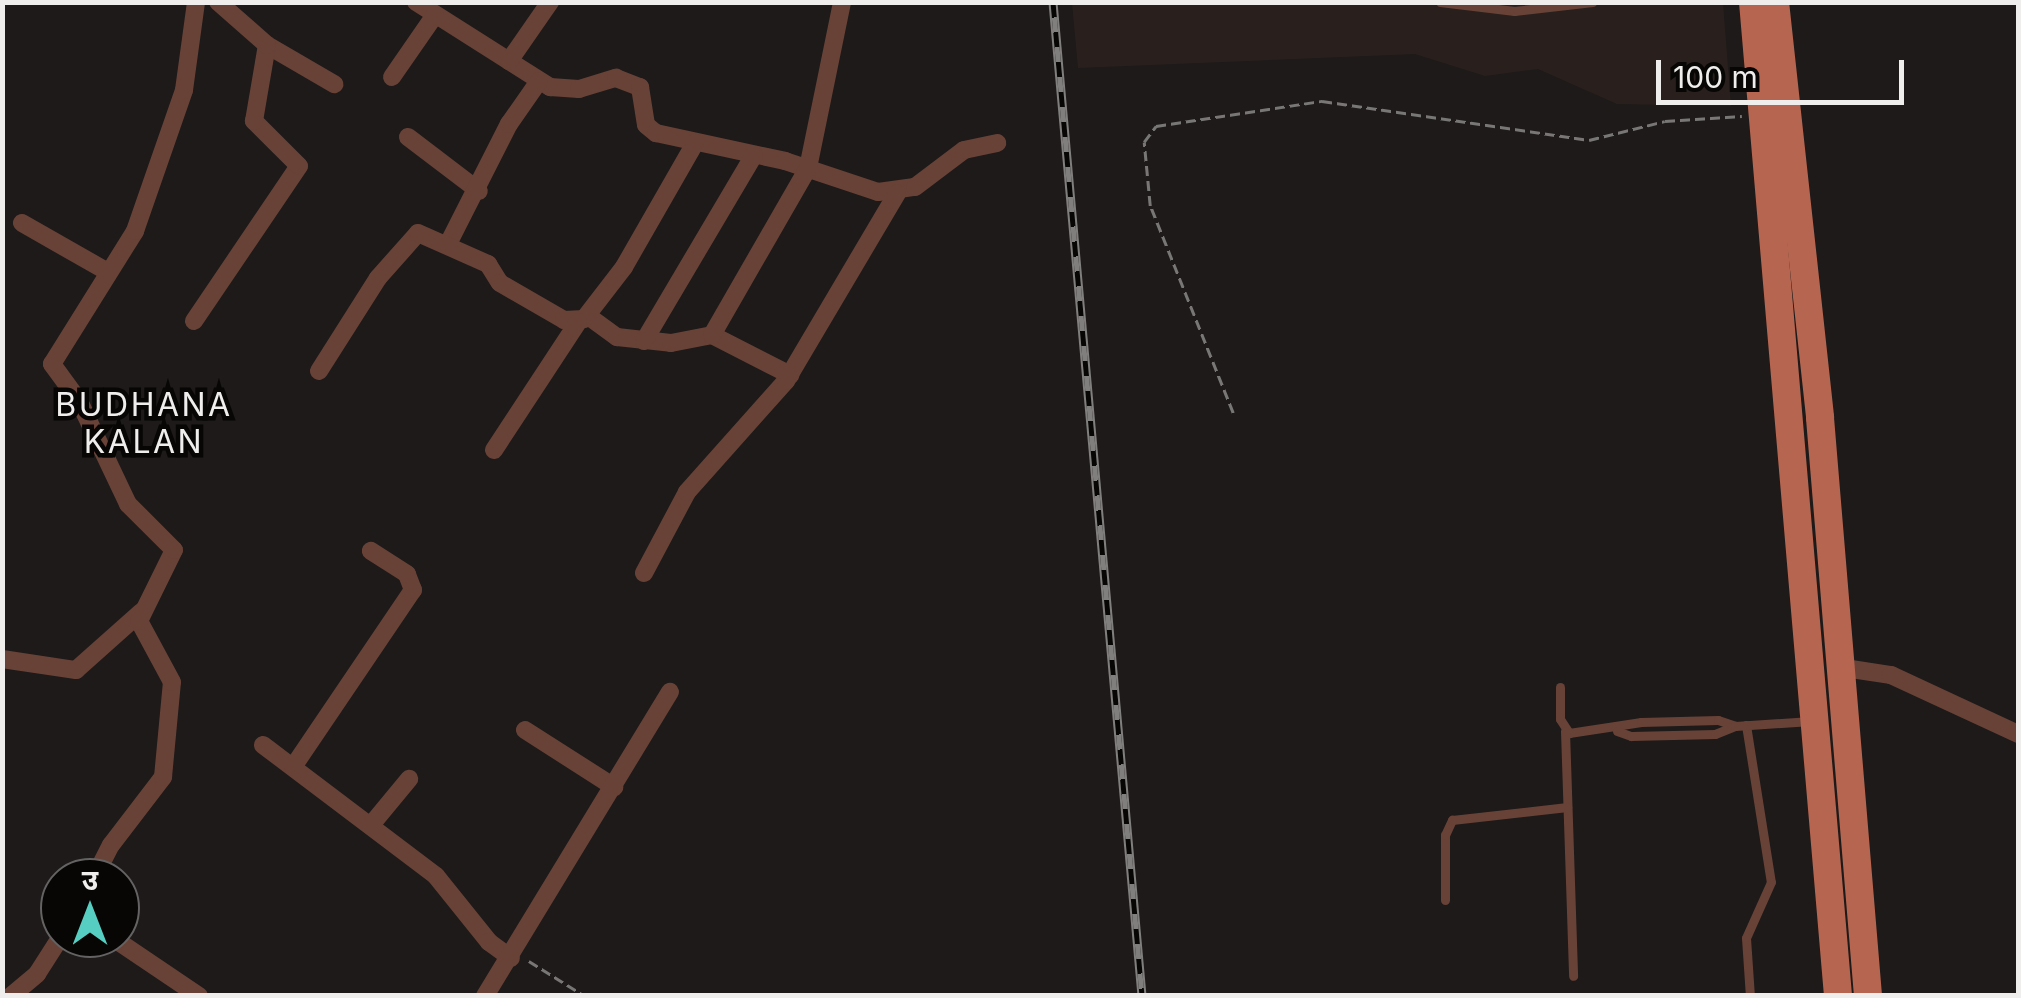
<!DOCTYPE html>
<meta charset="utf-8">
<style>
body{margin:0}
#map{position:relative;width:2021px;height:998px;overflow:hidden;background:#1d1a19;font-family:Inter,"Noto Sans Devanagari",sans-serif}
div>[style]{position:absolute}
.built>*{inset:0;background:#29201d}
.path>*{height:2.5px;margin-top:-1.25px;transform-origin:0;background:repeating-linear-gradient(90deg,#797676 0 10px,transparent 0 15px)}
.service>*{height:9px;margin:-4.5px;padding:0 4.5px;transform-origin:4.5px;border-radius:4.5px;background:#684237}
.minor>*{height:18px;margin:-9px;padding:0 9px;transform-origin:9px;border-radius:9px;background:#684237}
.primary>*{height:28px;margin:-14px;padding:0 14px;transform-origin:14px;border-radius:14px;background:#b66650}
.rail>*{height:9px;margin-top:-4.5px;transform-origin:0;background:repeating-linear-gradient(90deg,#070605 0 15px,#817e7e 0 30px);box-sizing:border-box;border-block:2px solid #817e7e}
span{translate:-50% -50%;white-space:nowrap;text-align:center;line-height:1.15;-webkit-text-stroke:9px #070605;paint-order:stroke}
.quarter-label{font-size:32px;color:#f0eded;letter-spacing:2.5px}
.frame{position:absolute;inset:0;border:5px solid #f0eded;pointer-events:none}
.north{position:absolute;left:40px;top:858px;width:100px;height:100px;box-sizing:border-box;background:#070605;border:2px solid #646262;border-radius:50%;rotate:0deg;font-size:28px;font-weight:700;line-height:40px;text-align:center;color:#f0eded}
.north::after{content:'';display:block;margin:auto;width:35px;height:45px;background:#57cec2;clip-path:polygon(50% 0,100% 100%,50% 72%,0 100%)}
.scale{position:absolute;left:1656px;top:60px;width:248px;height:45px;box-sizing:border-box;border:5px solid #f0eded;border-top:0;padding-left:12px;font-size:30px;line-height:35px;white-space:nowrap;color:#f0eded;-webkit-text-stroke:8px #070605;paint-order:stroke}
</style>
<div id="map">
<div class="built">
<div style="clip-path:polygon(1072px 3px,1723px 3px,1731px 106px,1617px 104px,1538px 69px,1485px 76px,1415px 54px,1078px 68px)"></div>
</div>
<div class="path">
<div style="left:1233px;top:413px;width:223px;rotate:-111.8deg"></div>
<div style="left:1150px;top:206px;width:64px;rotate:-95.4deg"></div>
<div style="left:1144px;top:142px;width:20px;rotate:-53deg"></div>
<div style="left:1156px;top:126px;width:168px;rotate:-8.6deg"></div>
<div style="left:1322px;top:101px;width:270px;rotate:8.3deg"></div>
<div style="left:1589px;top:140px;width:78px;rotate:-14deg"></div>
<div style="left:1665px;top:121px;width:77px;rotate:-3.7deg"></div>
<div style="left:529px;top:961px;width:66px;rotate:32deg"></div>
</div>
<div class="service">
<div style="left:1440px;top:2px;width:75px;rotate:6.9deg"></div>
<div style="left:1514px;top:11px;width:79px;rotate:-6.6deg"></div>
<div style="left:1560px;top:687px;width:32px;rotate:90deg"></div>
<div style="left:1560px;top:719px;width:17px;rotate:57deg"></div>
<div style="left:1569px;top:733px;width:73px;rotate:-8.7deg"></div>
<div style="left:1641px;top:722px;width:77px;rotate:-1.5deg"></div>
<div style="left:1718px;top:720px;width:18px;rotate:19deg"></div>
<div style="left:1746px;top:725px;width:159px;rotate:81deg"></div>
<div style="left:1771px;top:882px;width:61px;rotate:114.1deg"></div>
<div style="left:1746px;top:938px;width:58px;rotate:86.1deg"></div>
<div style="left:1565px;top:731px;width:245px;rotate:88.1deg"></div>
<div style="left:1617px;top:731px;width:15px;rotate:20deg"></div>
<div style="left:1631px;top:736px;width:84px;rotate:-1.4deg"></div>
<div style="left:1715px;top:734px;width:22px;rotate:-22deg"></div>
<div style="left:1735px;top:726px;width:76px;rotate:-3.8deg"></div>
<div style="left:1445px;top:900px;width:65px;rotate:-90deg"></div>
<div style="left:1445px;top:835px;width:17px;rotate:-65deg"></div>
<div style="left:1452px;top:820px;width:116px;rotate:-6.4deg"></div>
</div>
<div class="minor">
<div style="left:416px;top:2px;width:159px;rotate:32.4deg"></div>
<div style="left:550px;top:87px;width:29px;rotate:4deg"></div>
<div style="left:579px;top:89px;width:39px;rotate:-17deg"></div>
<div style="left:616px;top:78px;width:26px;rotate:21deg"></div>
<div style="left:640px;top:87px;width:38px;rotate:81deg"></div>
<div style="left:646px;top:125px;width:13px;rotate:39deg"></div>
<div style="left:656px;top:133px;width:132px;rotate:12.2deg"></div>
<div style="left:785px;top:161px;width:98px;rotate:18.4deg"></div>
<div style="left:878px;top:192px;width:37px;rotate:-8deg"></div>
<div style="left:915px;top:187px;width:61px;rotate:-37.1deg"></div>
<div style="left:964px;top:150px;width:34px;rotate:-12deg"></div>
<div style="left:267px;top:45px;width:78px;rotate:30.2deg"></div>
<div style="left:509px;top:61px;width:72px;rotate:-55.2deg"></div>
<div style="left:392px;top:77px;width:75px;rotate:-55.3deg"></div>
<div style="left:408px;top:137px;width:89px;rotate:37.3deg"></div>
<div style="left:22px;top:223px;width:99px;rotate:29.7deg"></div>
<div style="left:448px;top:244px;width:135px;rotate:-63.1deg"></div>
<div style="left:509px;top:124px;width:52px;rotate:-55.1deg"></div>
<div style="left:588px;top:316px;width:36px;rotate:36deg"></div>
<div style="left:617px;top:337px;width:54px;rotate:6.3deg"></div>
<div style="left:671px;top:343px;width:42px;rotate:-11deg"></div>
<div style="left:712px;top:335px;width:88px;rotate:27.1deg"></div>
<div style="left:194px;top:321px;width:187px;rotate:-55.9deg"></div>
<div style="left:299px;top:166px;width:64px;rotate:-135deg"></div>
<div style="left:254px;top:121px;width:77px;rotate:-80.3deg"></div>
<div style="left:267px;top:45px;width:65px;rotate:-138.7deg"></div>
<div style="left:712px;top:335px;width:193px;rotate:-60.1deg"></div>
<div style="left:808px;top:168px;width:169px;rotate:-78.4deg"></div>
<div style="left:644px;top:341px;width:216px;rotate:-59.4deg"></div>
<div style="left:319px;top:371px;width:110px;rotate:-57.6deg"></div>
<div style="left:378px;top:278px;width:60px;rotate:-48.4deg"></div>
<div style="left:418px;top:233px;width:77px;rotate:23.9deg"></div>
<div style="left:488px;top:264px;width:22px;rotate:58deg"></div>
<div style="left:500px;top:283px;width:74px;rotate:30deg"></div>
<div style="left:564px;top:320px;width:20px;rotate:-3deg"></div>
<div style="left:584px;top:319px;width:66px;rotate:-52.4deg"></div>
<div style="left:624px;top:267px;width:143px;rotate:-60.2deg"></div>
<div style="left:494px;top:450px;width:153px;rotate:-56.7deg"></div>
<div style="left:644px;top:573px;width:92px;rotate:-62deg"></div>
<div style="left:687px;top:492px;width:149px;rotate:-48.3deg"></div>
<div style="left:786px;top:381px;width:218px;rotate:-59.4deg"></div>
<div style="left:2px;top:659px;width:75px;rotate:8.5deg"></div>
<div style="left:76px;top:670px;width:87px;rotate:-41.7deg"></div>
<div style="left:1838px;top:667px;width:54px;rotate:8.6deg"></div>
<div style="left:1891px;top:675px;width:140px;rotate:24.9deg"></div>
<div style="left:525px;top:730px;width:106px;rotate:32.6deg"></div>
<div style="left:263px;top:745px;width:217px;rotate:37.1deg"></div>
<div style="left:436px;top:876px;width:85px;rotate:51.2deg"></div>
<div style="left:489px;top:942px;width:27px;rotate:36deg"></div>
<div style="left:293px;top:767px;width:214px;rotate:-55.9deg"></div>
<div style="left:413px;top:590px;width:17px;rotate:-111deg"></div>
<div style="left:407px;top:574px;width:43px;rotate:-147.4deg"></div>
<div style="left:371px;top:825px;width:60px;rotate:-50.4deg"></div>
<div style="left:94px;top:878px;width:37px;rotate:-63deg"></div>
<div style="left:111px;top:845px;width:86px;rotate:-52.6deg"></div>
<div style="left:163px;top:777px;width:95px;rotate:-84.6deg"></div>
<div style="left:172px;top:682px;width:69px;rotate:-118.4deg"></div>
<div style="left:139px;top:621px;width:79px;rotate:-63.8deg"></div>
<div style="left:174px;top:550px;width:65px;rotate:-135deg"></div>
<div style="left:128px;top:504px;width:114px;rotate:-115.4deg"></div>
<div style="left:79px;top:401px;width:46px;rotate:-126.1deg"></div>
<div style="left:52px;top:364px;width:157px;rotate:-58deg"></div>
<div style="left:135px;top:231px;width:149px;rotate:-70.8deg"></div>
<div style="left:184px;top:90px;width:89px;rotate:-82.2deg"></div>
<div style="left:113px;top:938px;width:104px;rotate:34deg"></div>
<div style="left:11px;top:996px;width:34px;rotate:-40deg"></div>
<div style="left:37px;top:974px;width:43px;rotate:-57.4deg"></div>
<div style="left:485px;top:996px;width:356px;rotate:-58.7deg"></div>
</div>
<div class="primary">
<div style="left:1753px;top:2px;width:998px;rotate:85.11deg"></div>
<div style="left:1775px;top:2px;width:418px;rotate:83.8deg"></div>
<div style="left:1820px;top:418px;width:580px;rotate:85.25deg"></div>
</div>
<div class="rail">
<div style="left:1053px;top:2px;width:998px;rotate:84.88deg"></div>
</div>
<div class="quarter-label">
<span style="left:144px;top:424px">BUDHANA<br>KALAN</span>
</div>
<div class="frame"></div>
<div class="north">उ</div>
<div class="scale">100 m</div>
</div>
